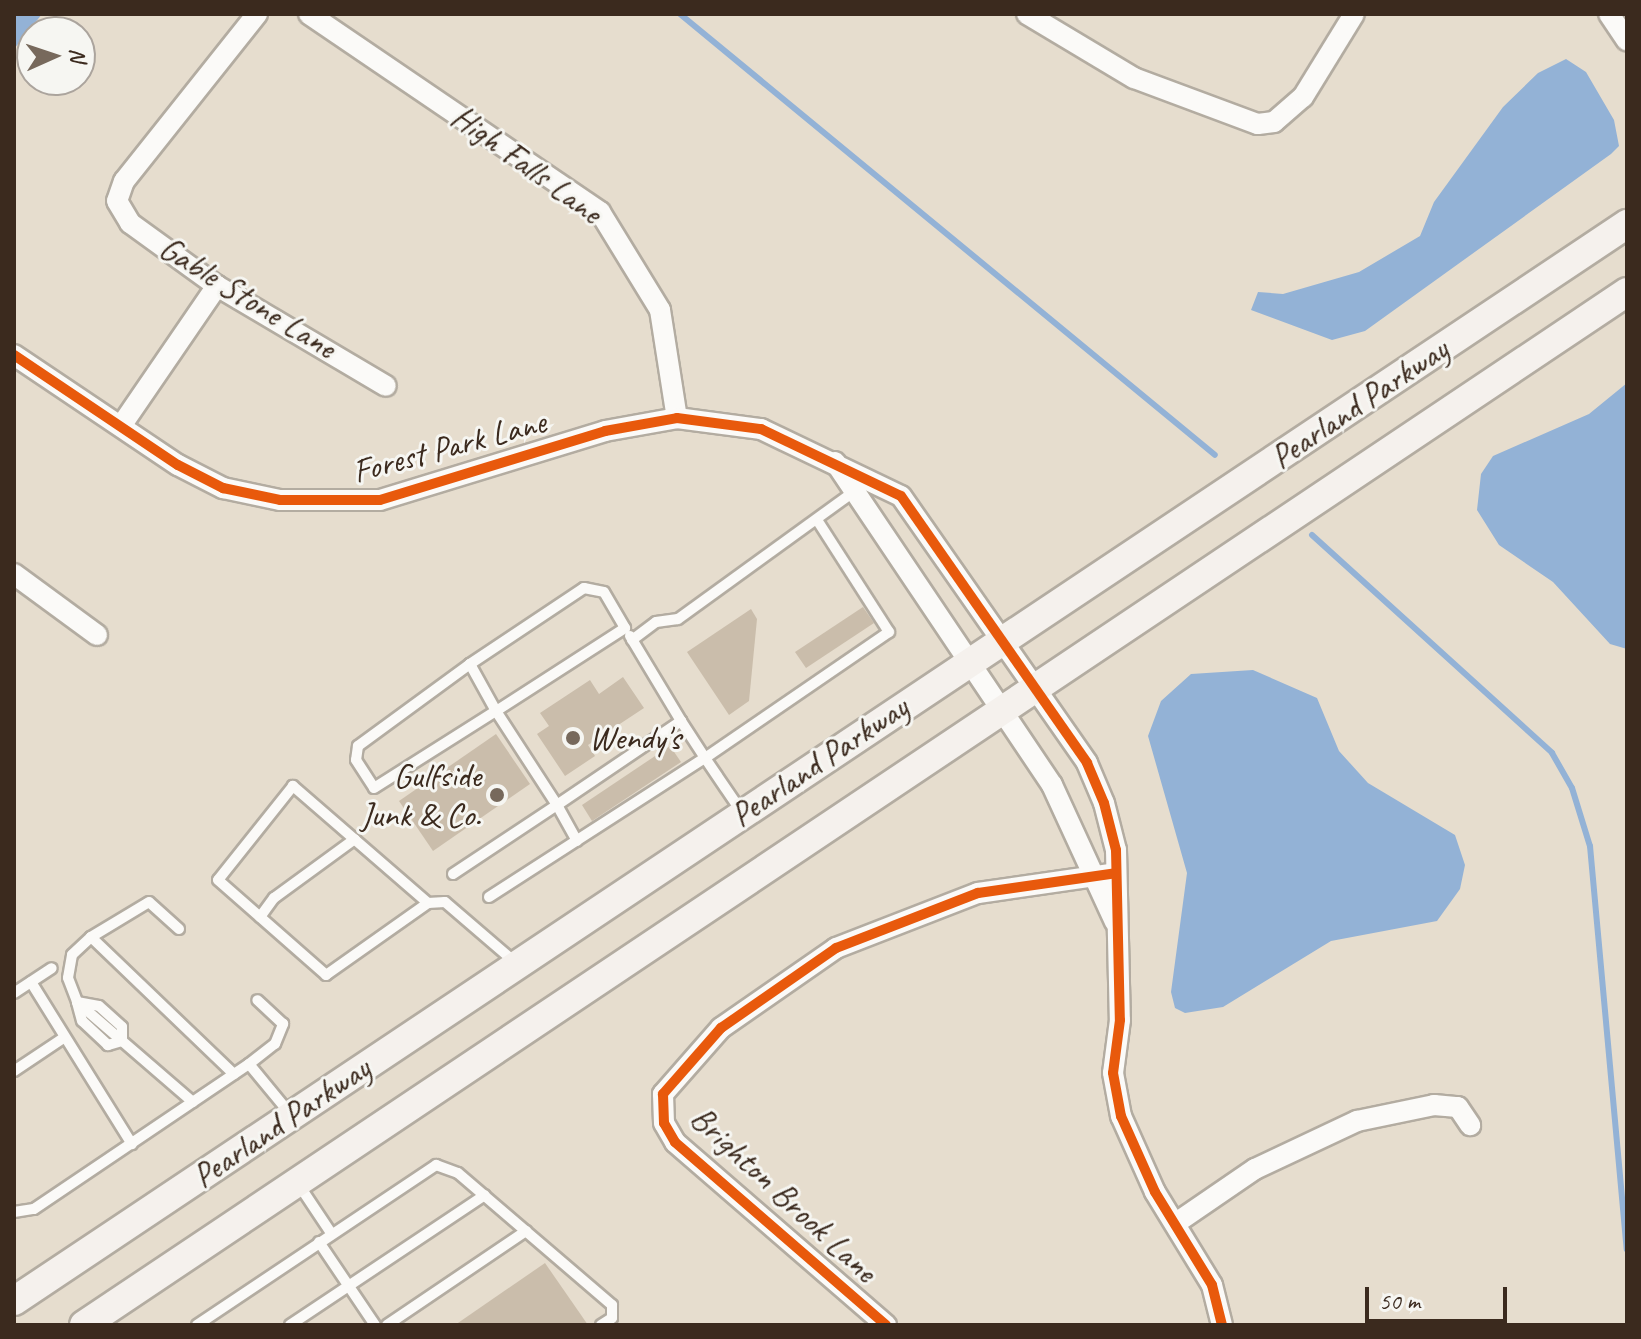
<!DOCTYPE html>
<style>
body{margin:0}
#map{position:relative;width:1641px;height:1339px;overflow:hidden;background:#e6ddce;font-family:Caveat,sans-serif}
div>[style]{position:absolute}
.water>*{inset:0;background:#93b2d6}
.stream>*{height:6px;margin:-3px;padding:0 3px;transform-origin:3px;border-radius:3px;background:#93b2d6}
.building>*{inset:0;background:#cabdab}
.roads{filter:drop-shadow(2px 0 #b3aca1) drop-shadow(-2px 0 #b3aca1) drop-shadow(0 2px #b3aca1) drop-shadow(0 -2px #b3aca1)}
.service>*{height:10px;margin:-5px;padding:0 5px;transform-origin:5px;border-radius:5px;background:#fbfaf8}
.minor>*{height:20px;margin:-10px;padding:0 10px;transform-origin:10px;border-radius:10px;background:#fbfaf8}
.secondary>*{height:28px;margin:-14px;padding:0 14px;transform-origin:14px;border-radius:14px;background:#f5f1ed}
.cycleway>*{height:10px;margin:-5px;padding:0 5px;transform-origin:5px;border-radius:5px;background:#e8590c}
.dots>*{width:22px;height:22px;translate:-50% -50%;box-sizing:border-box;border:4px solid #f6f6f2;border-radius:50%}
span{translate:-50% -50%;white-space:nowrap;text-align:center;line-height:1.15;-webkit-text-stroke:6px #f6f6f2;paint-order:stroke}
.street-label{font-size:34px;color:#3b2a1e}
.poi-label{font-size:34px;color:#3b2a1e}
.left{translate:0 -50%;text-align:left}
.right{translate:-100% -50%;text-align:right}
.frame{position:absolute;inset:0;border:16px solid #3b2a1e;pointer-events:none}
.north{position:absolute;left:16px;top:16px;width:80px;height:80px;box-sizing:border-box;background:#f6f6f2;border:2px solid #aba49d;border-radius:50%;rotate:87deg;font-size:22px;font-weight:700;line-height:32px;text-align:center;color:#3b2a1e}
.north::after{content:'';display:block;margin:auto;width:28px;height:36px;background:#77695c;clip-path:polygon(50% 0,100% 100%,50% 72%,0 100%)}
.scale{position:absolute;left:1365px;top:1287px;width:142px;height:36px;box-sizing:border-box;border:4px solid #3b2a1e;border-top:0;padding-left:10px;font-size:24px;line-height:28px;white-space:nowrap;color:#3b2a1e;-webkit-text-stroke:6px #f6f6f2;paint-order:stroke}
</style>
<div id="map">
<div class="water">
<div style="clip-path:polygon(14px 14px,42px 14px,14px 49px)"></div>
<div style="clip-path:polygon(1566px 59px,1586px 72px,1614px 120px,1619px 146px,1611px 154px,1365px 331px,1332px 340px,1251px 310px,1258px 292px,1283px 294px,1359px 272px,1420px 236px,1434px 202px,1503px 107px,1538px 73px)"></div>
<div style="clip-path:polygon(1627px 383px,1627px 649px,1610px 644px,1553px 582px,1499px 545px,1477px 510px,1481px 474px,1493px 456px,1589px 414px)"></div>
<div style="clip-path:polygon(1253px 670px,1317px 698px,1339px 751px,1368px 783px,1455px 835px,1465px 865px,1460px 889px,1437px 921px,1331px 941px,1223px 1007px,1185px 1013px,1175px 1008px,1171px 992px,1187px 873px,1148px 736px,1161px 701px,1191px 674px)"></div>
</div>
<div class="stream">
<div style="left:680px;top:14px;width:693px;rotate:39.5deg"></div>
<div style="left:1312px;top:535px;width:324px;rotate:42.2deg"></div>
<div style="left:1552px;top:753px;width:40px;rotate:60.3deg"></div>
<div style="left:1572px;top:788px;width:61px;rotate:72.8deg"></div>
<div style="left:1590px;top:846px;width:405px;rotate:84.8deg"></div>
</div>
<div class="building">
<div style="clip-path:polygon(863px 607px,874px 623px,806px 668px,795px 652px)"></div>
<div style="clip-path:polygon(751px 609px,757px 619px,749px 701px,729px 715px,687px 652px)"></div>
<div style="clip-path:polygon(623px 677px,644px 708px,588px 745px,595px 756px,565px 776px,537px 734px,549px 726px,540px 713px,590px 680px,599px 694px)"></div>
<div style="clip-path:polygon(496px 734px,530px 784px,433px 851px,399px 801px)"></div>
<div style="clip-path:polygon(670px 746px,681px 762px,592px 821px,582px 805px)"></div>
<div style="clip-path:polygon(545px 1263px,588px 1325px,455px 1325px)"></div>
</div>
<div class="roads">
<div class="service">
<div style="left:630px;top:636px;width:99px;rotate:59deg"></div>
<div style="left:632px;top:640px;width:30px;rotate:-37deg"></div>
<div style="left:656px;top:622px;width:22px;rotate:-8deg"></div>
<div style="left:678px;top:619px;width:218px;rotate:-35.9deg"></div>
<div style="left:470px;top:664px;width:137px;rotate:-33.7deg"></div>
<div style="left:584px;top:588px;width:20px;rotate:11deg"></div>
<div style="left:604px;top:592px;width:42px;rotate:59.7deg"></div>
<div style="left:625px;top:628px;width:153px;rotate:147.2deg"></div>
<div style="left:496px;top:711px;width:54px;rotate:-119deg"></div>
<div style="left:470px;top:664px;width:139px;rotate:143.8deg"></div>
<div style="left:358px;top:746px;width:14px;rotate:98deg"></div>
<div style="left:356px;top:760px;width:33px;rotate:57deg"></div>
<div style="left:374px;top:788px;width:144px;rotate:-32.3deg"></div>
<div style="left:496px;top:711px;width:112px;rotate:57deg"></div>
<div style="left:557px;top:805px;width:150px;rotate:-34.1deg"></div>
<div style="left:681px;top:721px;width:44px;rotate:57deg"></div>
<div style="left:705px;top:758px;width:223px;rotate:-34.4deg"></div>
<div style="left:889px;top:632px;width:130px;rotate:-122.7deg"></div>
<div style="left:453px;top:874px;width:125px;rotate:-33.6deg"></div>
<div style="left:557px;top:805px;width:41px;rotate:60.9deg"></div>
<div style="left:489px;top:897px;width:257px;rotate:-32.8deg"></div>
<div style="left:705px;top:758px;width:64px;rotate:55.8deg"></div>
<div style="left:428px;top:903px;width:179px;rotate:-139.1deg"></div>
<div style="left:293px;top:786px;width:120px;rotate:128.6deg"></div>
<div style="left:218px;top:880px;width:144px;rotate:41.3deg"></div>
<div style="left:326px;top:975px;width:125px;rotate:-35.2deg"></div>
<div style="left:428px;top:903px;width:17px;rotate:-3deg"></div>
<div style="left:445px;top:902px;width:94px;rotate:40.7deg"></div>
<div style="left:260px;top:917px;width:24px;rotate:-54deg"></div>
<div style="left:274px;top:898px;width:100px;rotate:-36.1deg"></div>
<div style="left:179px;top:929px;width:40px;rotate:-138deg"></div>
<div style="left:149px;top:902px;width:68px;rotate:148.9deg"></div>
<div style="left:91px;top:937px;width:26px;rotate:137deg"></div>
<div style="left:72px;top:955px;width:23px;rotate:100deg"></div>
<div style="left:68px;top:978px;width:26px;rotate:69deg"></div>
<div style="left:77px;top:1002px;width:153px;rotate:40.8deg"></div>
<div style="left:91px;top:937px;width:198px;rotate:43.8deg"></div>
<div style="left:31px;top:982px;width:191px;rotate:58.1deg"></div>
<div style="left:14px;top:993px;width:45px;rotate:-33.3deg"></div>
<div style="left:77px;top:1002px;width:22px;rotate:10deg"></div>
<div style="left:99px;top:1006px;width:31px;rotate:42deg"></div>
<div style="left:122px;top:1027px;width:14px;rotate:90deg"></div>
<div style="left:122px;top:1041px;width:15px;rotate:164deg"></div>
<div style="left:108px;top:1045px;width:35px;rotate:-137deg"></div>
<div style="left:82px;top:1021px;width:20px;rotate:-105deg"></div>
<div style="left:249px;top:1064px;width:33px;rotate:-38deg"></div>
<div style="left:275px;top:1044px;width:22px;rotate:-68deg"></div>
<div style="left:283px;top:1024px;width:35px;rotate:-137deg"></div>
<div style="left:14px;top:1071px;width:61px;rotate:-33.7deg"></div>
<div style="left:299px;top:1185px;width:58px;rotate:56.3deg"></div>
<div style="left:14px;top:1212px;width:20px;rotate:-9deg"></div>
<div style="left:34px;top:1209px;width:259px;rotate:-34deg"></div>
<div style="left:249px;top:1064px;width:66px;rotate:50.5deg"></div>
<div style="left:319px;top:1242px;width:100px;rotate:56deg"></div>
<div style="left:197px;top:1325px;width:288px;rotate:-33.8deg"></div>
<div style="left:436px;top:1165px;width:23px;rotate:20deg"></div>
<div style="left:458px;top:1173px;width:203px;rotate:40.6deg"></div>
<div style="left:612px;top:1305px;width:13px;rotate:90deg"></div>
<div style="left:612px;top:1318px;width:13px;rotate:148deg"></div>
<div style="left:290px;top:1325px;width:234px;rotate:-33.7deg"></div>
<div style="left:387px;top:1325px;width:168px;rotate:-34.1deg"></div>
</div>
<div class="minor">
<div style="left:257px;top:14px;width:213px;rotate:128.5deg"></div>
<div style="left:124px;top:181px;width:21px;rotate:109deg"></div>
<div style="left:117px;top:201px;width:26px;rotate:59deg"></div>
<div style="left:130px;top:223px;width:107px;rotate:35.9deg"></div>
<div style="left:217px;top:286px;width:196px;rotate:30.6deg"></div>
<div style="left:309px;top:14px;width:352px;rotate:34.2deg"></div>
<div style="left:600px;top:212px;width:115px;rotate:58.5deg"></div>
<div style="left:660px;top:310px;width:109px;rotate:81.1deg"></div>
<div style="left:1027px;top:14px;width:125px;rotate:30.9deg"></div>
<div style="left:1134px;top:78px;width:132px;rotate:20.4deg"></div>
<div style="left:1258px;top:124px;width:16px;rotate:-7deg"></div>
<div style="left:1274px;top:122px;width:38px;rotate:-41deg"></div>
<div style="left:1303px;top:97px;width:97px;rotate:-58.4deg"></div>
<div style="left:1609px;top:14px;width:32px;rotate:56deg"></div>
<div style="left:14px;top:355px;width:197px;rotate:33.9deg"></div>
<div style="left:178px;top:465px;width:51px;rotate:27.1deg"></div>
<div style="left:223px;top:488px;width:58px;rotate:11.9deg"></div>
<div style="left:280px;top:500px;width:100px"></div>
<div style="left:380px;top:500px;width:235px;rotate:-17deg"></div>
<div style="left:605px;top:431px;width:73px;rotate:-10.2deg"></div>
<div style="left:677px;top:418px;width:85px;rotate:7.5deg"></div>
<div style="left:761px;top:429px;width:155px;rotate:25.6deg"></div>
<div style="left:901px;top:496px;width:325px;rotate:55.1deg"></div>
<div style="left:1087px;top:763px;width:43px;rotate:67deg"></div>
<div style="left:1104px;top:803px;width:49px;rotate:75.7deg"></div>
<div style="left:1116px;top:850px;width:170px;rotate:88.7deg"></div>
<div style="left:1120px;top:1020px;width:53px;rotate:97.5deg"></div>
<div style="left:1113px;top:1073px;width:44px;rotate:79.5deg"></div>
<div style="left:1121px;top:1116px;width:83px;rotate:65.9deg"></div>
<div style="left:1155px;top:1192px;width:109px;rotate:58.5deg"></div>
<div style="left:1212px;top:1285px;width:41px;rotate:76deg"></div>
<div style="left:121px;top:426px;width:170px;rotate:-55.6deg"></div>
<div style="left:835px;top:462px;width:389px;rotate:56.1deg"></div>
<div style="left:1052px;top:785px;width:151px;rotate:65.3deg"></div>
<div style="left:14px;top:574px;width:103px;rotate:36.3deg"></div>
<div style="left:1176px;top:1223px;width:96px;rotate:-34.4deg"></div>
<div style="left:1255px;top:1169px;width:113px;rotate:-25.2deg"></div>
<div style="left:1357px;top:1121px;width:79px;rotate:-11.7deg"></div>
<div style="left:1434px;top:1105px;width:24px;rotate:5deg"></div>
<div style="left:1458px;top:1107px;width:22px;rotate:56deg"></div>
<div style="left:886px;top:1325px;width:279px;rotate:-139.1deg"></div>
<div style="left:675px;top:1142px;width:22px;rotate:-120deg"></div>
<div style="left:664px;top:1123px;width:29px;rotate:-92deg"></div>
<div style="left:663px;top:1094px;width:88px;rotate:-48.7deg"></div>
<div style="left:721px;top:1028px;width:140px;rotate:-34.8deg"></div>
<div style="left:836px;top:948px;width:152px;rotate:-21.2deg"></div>
<div style="left:978px;top:893px;width:139px;rotate:-8.2deg"></div>
</div>
<div class="secondary">
<div style="left:14px;top:1301px;width:1940px;rotate:-33.73deg"></div>
<div style="left:84px;top:1325px;width:1857px;rotate:-33.8deg"></div>
</div>
</div>
<div class="cycleway">
<div style="left:14px;top:355px;width:197px;rotate:33.9deg"></div>
<div style="left:178px;top:465px;width:51px;rotate:27.1deg"></div>
<div style="left:223px;top:488px;width:58px;rotate:11.9deg"></div>
<div style="left:280px;top:500px;width:100px"></div>
<div style="left:380px;top:500px;width:235px;rotate:-17deg"></div>
<div style="left:605px;top:431px;width:73px;rotate:-10.2deg"></div>
<div style="left:677px;top:418px;width:85px;rotate:7.5deg"></div>
<div style="left:761px;top:429px;width:155px;rotate:25.6deg"></div>
<div style="left:901px;top:496px;width:325px;rotate:55.1deg"></div>
<div style="left:1087px;top:763px;width:43px;rotate:67deg"></div>
<div style="left:1104px;top:803px;width:49px;rotate:75.7deg"></div>
<div style="left:1116px;top:850px;width:170px;rotate:88.7deg"></div>
<div style="left:1120px;top:1020px;width:53px;rotate:97.5deg"></div>
<div style="left:1113px;top:1073px;width:44px;rotate:79.5deg"></div>
<div style="left:1121px;top:1116px;width:83px;rotate:65.9deg"></div>
<div style="left:1155px;top:1192px;width:109px;rotate:58.5deg"></div>
<div style="left:1212px;top:1285px;width:41px;rotate:76deg"></div>
<div style="left:886px;top:1325px;width:279px;rotate:-139.1deg"></div>
<div style="left:675px;top:1142px;width:22px;rotate:-120deg"></div>
<div style="left:664px;top:1123px;width:29px;rotate:-92deg"></div>
<div style="left:663px;top:1094px;width:88px;rotate:-48.7deg"></div>
<div style="left:721px;top:1028px;width:140px;rotate:-34.8deg"></div>
<div style="left:836px;top:948px;width:152px;rotate:-21.2deg"></div>
<div style="left:978px;top:893px;width:139px;rotate:-8.2deg"></div>
</div>
<div class="dots">
<div style="left:573px;top:738px;background:#77695c"></div>
<div style="left:497px;top:795px;background:#77695c"></div>
</div>
<div class="street-label">
<span style="left:527px;top:164px;rotate:36deg">High Falls Lane</span>
<span style="left:248px;top:297px;rotate:32deg">Gable Stone Lane</span>
<span style="left:1359px;top:403px;rotate:-34deg">Pearland Parkway</span>
<span style="left:449px;top:446px;rotate:-15deg">Forest Park Lane</span>
<span style="left:819px;top:761px;rotate:-34deg">Pearland Parkway</span>
<span style="left:281px;top:1122px;rotate:-34deg">Pearland Parkway</span>
<span style="left:784px;top:1194px;rotate:43deg">Brighton Brook Lane</span>
</div>
<div class="poi-label">
<span class="left" style="left:589px;top:738px">Wendy's</span>
<span class="right" style="left:481px;top:795px">Gulfside<br>Junk &amp; Co.</span>
</div>
<div class="frame"></div>
<div class="north">N</div>
<div class="scale">50 m</div>
</div>
